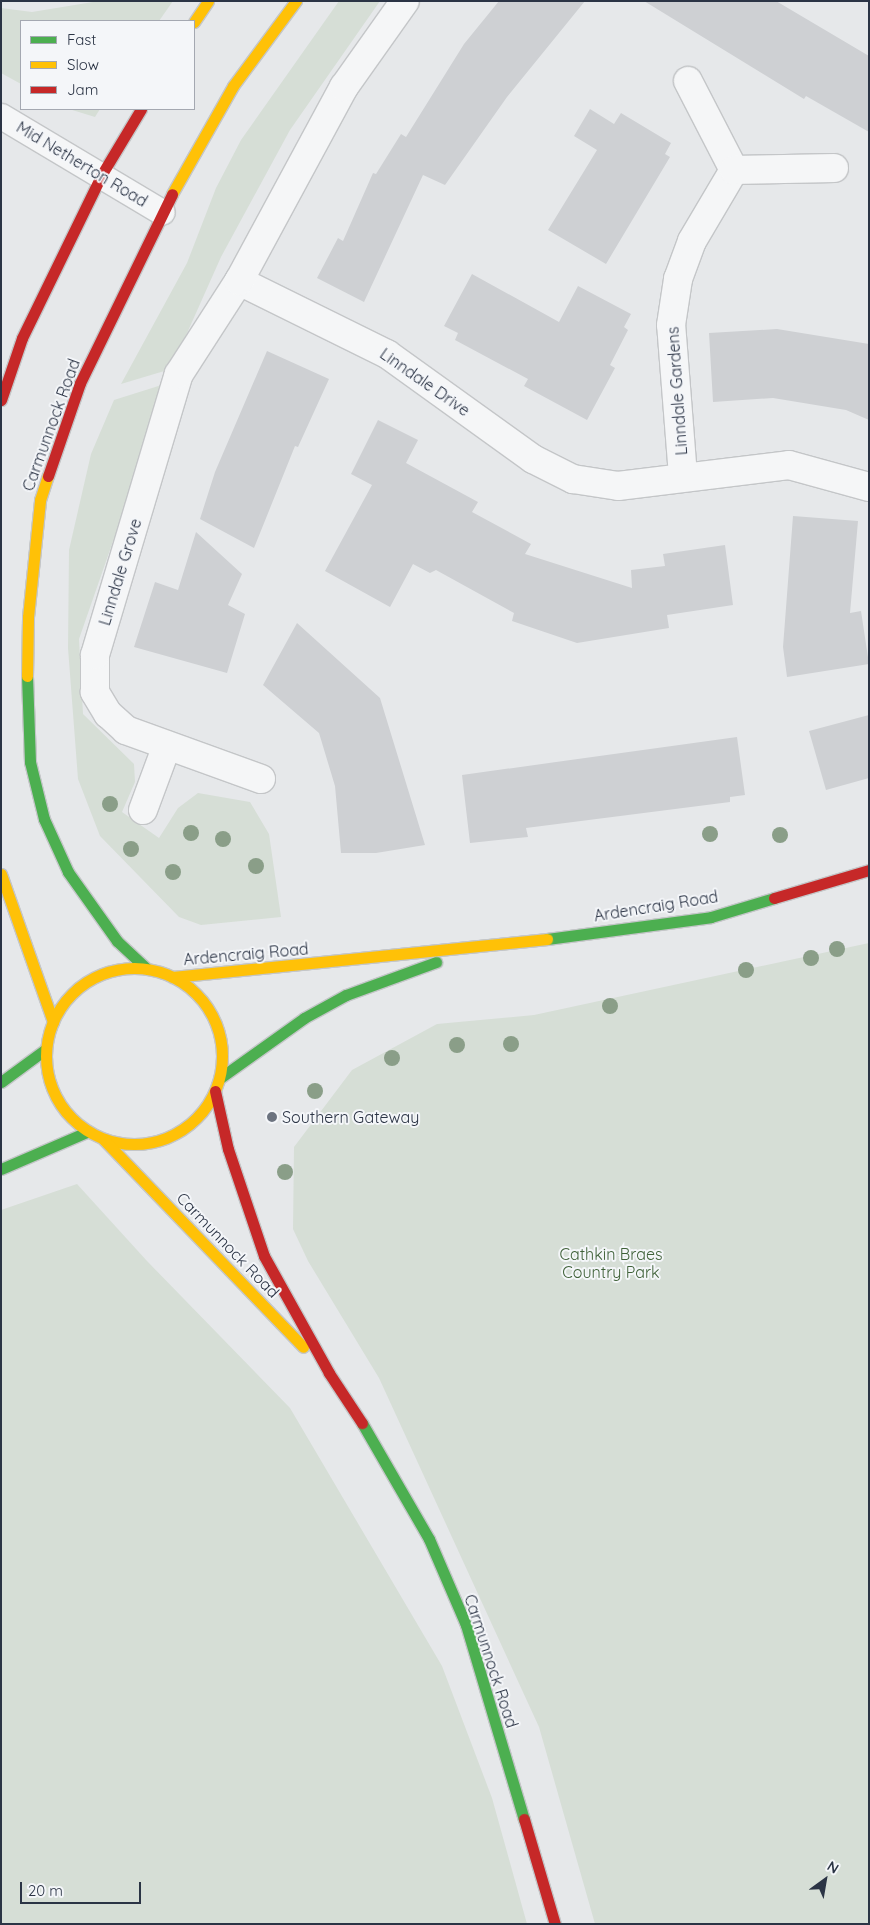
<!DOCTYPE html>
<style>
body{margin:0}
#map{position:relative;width:870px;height:1925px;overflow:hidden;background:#e6e8ea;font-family:Quicksand,sans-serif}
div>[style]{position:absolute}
.green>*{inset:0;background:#d6ded6}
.building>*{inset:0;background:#ced0d3}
.roads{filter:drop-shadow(1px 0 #c4c6c8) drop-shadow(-1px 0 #c4c6c8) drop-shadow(0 1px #c4c6c8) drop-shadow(0 -1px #c4c6c8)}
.lane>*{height:25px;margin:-12.5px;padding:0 12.5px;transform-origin:12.5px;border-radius:12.5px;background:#f5f6f7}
.street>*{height:28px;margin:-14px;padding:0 14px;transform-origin:14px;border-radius:14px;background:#f5f6f7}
.fast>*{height:11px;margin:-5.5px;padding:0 5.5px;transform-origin:5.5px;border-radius:5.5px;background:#4caf50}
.slow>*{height:11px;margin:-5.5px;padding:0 5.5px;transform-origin:5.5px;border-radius:5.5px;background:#ffc107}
.slow>.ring{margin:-5.5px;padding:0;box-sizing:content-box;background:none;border:11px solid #ffc107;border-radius:50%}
.jam>*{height:11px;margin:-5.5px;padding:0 5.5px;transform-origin:5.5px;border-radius:5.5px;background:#c62828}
.trees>*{width:16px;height:16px;margin:-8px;border-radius:50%;background:#8a9e88}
.dots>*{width:14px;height:14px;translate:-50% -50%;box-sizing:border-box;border:2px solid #f4f6f9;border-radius:50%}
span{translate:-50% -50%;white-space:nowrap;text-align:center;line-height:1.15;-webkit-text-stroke:4px #f4f6f9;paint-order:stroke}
.street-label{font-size:16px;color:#2b3445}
.poi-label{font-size:16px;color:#2b3445}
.left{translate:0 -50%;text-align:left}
.park-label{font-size:16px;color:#3f6138}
.frame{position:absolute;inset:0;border:2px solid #2b3445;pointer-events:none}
.legend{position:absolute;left:20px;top:20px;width:175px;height:90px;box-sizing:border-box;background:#f4f6f9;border:1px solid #a4a8b1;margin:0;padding:6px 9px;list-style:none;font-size:15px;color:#2b3445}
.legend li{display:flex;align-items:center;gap:10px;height:25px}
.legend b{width:25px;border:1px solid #a4a8b1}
.north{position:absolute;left:800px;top:1855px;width:50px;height:50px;-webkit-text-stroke:4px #f4f6f9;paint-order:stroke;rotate:32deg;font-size:14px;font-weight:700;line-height:20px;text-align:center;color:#2b3445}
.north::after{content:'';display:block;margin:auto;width:18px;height:22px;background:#2b3445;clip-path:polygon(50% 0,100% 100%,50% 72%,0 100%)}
.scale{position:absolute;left:20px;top:1882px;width:121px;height:22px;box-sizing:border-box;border:2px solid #2b3445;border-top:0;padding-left:6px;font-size:15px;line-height:18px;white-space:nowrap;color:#2b3445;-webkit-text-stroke:4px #f4f6f9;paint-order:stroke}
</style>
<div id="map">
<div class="green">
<div style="clip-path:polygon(99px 1px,173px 1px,159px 21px,21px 21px,21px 84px,1px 73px,1px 8px,32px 12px)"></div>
<div style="clip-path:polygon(339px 1px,380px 1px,290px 130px,221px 257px,171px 369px,121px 384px,187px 263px,216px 188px,241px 140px)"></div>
<div style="clip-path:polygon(69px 109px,100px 109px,95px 117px)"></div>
<div style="clip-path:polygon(168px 383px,79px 639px,83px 714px,134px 764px,135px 782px,122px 812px,159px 838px,178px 808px,198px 793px,250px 802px,269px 834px,281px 917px,201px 925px,179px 917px,100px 836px,78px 779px,68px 648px,69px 550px,91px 454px,114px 400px)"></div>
<div style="clip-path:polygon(869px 943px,869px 1924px,595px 1924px,539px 1727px,379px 1378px,308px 1261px,293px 1229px,294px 1147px,352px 1070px,437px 1024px,534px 1015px)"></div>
<div style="clip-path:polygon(77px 1184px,147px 1261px,290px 1408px,442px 1666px,492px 1798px,527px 1924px,1px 1924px,1px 1210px)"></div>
</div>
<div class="building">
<div style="clip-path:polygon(499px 1px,585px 1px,507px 97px,445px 185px,423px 175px,364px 302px,317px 278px,338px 238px,343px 241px,373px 173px,376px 174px,401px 134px,406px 137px,464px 44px)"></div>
<div style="clip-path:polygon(644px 1px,776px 1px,869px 56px,869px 132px,806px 96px,804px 99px)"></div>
<div style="clip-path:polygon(590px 109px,614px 124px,621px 113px,671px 143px,665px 154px,670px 157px,606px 264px,548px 230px,597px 150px,574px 136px)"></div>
<div style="clip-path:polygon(472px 274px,559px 322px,578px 286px,631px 314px,624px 327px,628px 330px,610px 365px,615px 368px,587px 420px,524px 386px,528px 379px,455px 340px,458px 333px,444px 326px)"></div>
<div style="clip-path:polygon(777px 329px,869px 344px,869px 420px,846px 410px,773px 398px,713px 402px,709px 333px)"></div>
<div style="clip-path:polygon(267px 351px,329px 379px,298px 447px,295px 446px,254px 548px,200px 519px,215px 472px)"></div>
<div style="clip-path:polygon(378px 420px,418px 440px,406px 463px,478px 502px,472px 512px,531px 544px,525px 554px,632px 588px,631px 570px,665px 566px,663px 554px,725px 545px,733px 605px,667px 615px,669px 628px,577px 643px,512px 621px,514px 613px,436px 570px,430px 573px,413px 564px,390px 607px,325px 571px,372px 485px,351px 474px)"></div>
<div style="clip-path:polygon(793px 516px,858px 521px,850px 613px,861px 611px,869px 664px,787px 677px,783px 647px)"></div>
<div style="clip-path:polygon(196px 532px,242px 574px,228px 605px,245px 614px,227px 673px,134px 647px,155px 582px,178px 590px)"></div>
<div style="clip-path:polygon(297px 623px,380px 698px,425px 845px,376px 853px,341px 853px,335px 786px,319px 733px,263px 685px)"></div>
<div style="clip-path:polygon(869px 715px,869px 778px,826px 790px,809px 731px)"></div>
<div style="clip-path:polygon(737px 737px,745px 795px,730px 797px,730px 802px,526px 828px,528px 837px,470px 843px,462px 775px)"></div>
</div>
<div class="roads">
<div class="lane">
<div style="left:1px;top:116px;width:187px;rotate:30.8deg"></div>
</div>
<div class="street">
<div style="left:688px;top:81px;width:100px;rotate:62.7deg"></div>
<div style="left:239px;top:281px;width:165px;rotate:26.3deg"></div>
<div style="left:387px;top:354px;width:180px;rotate:35.7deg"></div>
<div style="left:533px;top:459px;width:45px;rotate:26.6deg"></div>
<div style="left:573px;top:479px;width:46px;rotate:8.8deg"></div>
<div style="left:618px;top:486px;width:172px;rotate:-7deg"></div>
<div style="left:789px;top:465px;width:83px;rotate:15.4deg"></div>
<div style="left:683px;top:476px;width:151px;rotate:-94.5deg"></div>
<div style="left:671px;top:325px;width:47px;rotate:-81.3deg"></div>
<div style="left:678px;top:279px;width:40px;rotate:-69.8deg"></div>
<div style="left:692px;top:241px;width:82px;rotate:-59.4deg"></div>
<div style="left:734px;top:170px;width:100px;rotate:-1.1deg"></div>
<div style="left:261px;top:779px;width:144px;rotate:-160.1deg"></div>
<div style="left:126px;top:730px;width:24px;rotate:-138deg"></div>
<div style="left:108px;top:714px;width:26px;rotate:-121deg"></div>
<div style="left:95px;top:692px;width:37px;rotate:-90deg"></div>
<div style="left:95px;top:655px;width:293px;rotate:-73.4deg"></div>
<div style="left:179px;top:374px;width:111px;rotate:-57.2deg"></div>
<div style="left:239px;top:281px;width:221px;rotate:-61.6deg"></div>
<div style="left:344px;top:87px;width:105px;rotate:-54.7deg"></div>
<div style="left:143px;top:810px;width:69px;rotate:-69.7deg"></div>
</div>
<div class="fast">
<div style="left:27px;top:676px;width:86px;rotate:88deg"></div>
<div style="left:30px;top:762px;width:59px;rotate:76.2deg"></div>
<div style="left:44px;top:819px;width:58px;rotate:65.6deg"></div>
<div style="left:68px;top:872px;width:85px;rotate:54.6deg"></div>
<div style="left:117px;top:941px;width:40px;rotate:43deg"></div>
<div style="left:547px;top:939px;width:165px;rotate:-7.6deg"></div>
<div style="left:711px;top:917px;width:66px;rotate:-16.8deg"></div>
<div style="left:220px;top:1078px;width:103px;rotate:-35.5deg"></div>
<div style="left:304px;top:1018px;width:48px;rotate:-28.7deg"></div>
<div style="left:346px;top:995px;width:96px;rotate:-20.1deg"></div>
<div style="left:1px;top:1082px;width:56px;rotate:-36.3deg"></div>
<div style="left:1px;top:1169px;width:94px;rotate:-23.3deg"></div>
<div style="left:362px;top:1423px;width:134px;rotate:60deg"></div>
<div style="left:429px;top:1539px;width:94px;rotate:66.7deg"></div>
<div style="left:466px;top:1625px;width:202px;rotate:73.4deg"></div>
</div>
<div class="slow">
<div style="left:194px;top:22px;width:25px;rotate:-56deg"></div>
<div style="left:172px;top:194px;width:124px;rotate:-60.5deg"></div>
<div style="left:233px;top:86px;width:106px;rotate:-53.5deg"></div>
<div style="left:27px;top:676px;width:59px;rotate:-89deg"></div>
<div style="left:28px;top:617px;width:118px;rotate:-84.1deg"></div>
<div style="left:40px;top:500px;width:25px;rotate:-72deg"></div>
<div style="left:1px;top:874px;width:157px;rotate:70.6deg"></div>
<div class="ring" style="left:46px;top:968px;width:165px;height:165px"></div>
<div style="left:173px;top:977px;width:376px;rotate:-5.8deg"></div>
<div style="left:104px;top:1140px;width:287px;rotate:46.1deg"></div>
</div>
<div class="jam">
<div style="left:1px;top:400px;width:65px;rotate:-71.3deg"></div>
<div style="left:22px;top:338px;width:182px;rotate:-64deg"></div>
<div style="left:102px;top:174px;width:76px;rotate:-59deg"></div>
<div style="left:48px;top:476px;width:98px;rotate:-71deg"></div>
<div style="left:80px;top:383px;width:210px;rotate:-64deg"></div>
<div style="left:774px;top:898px;width:99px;rotate:-16.4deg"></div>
<div style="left:215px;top:1091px;width:59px;rotate:77.4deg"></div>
<div style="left:228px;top:1149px;width:113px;rotate:71.4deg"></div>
<div style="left:264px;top:1256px;width:134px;rotate:60.9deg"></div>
<div style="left:329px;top:1373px;width:60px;rotate:56.6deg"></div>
<div style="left:524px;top:1819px;width:109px;rotate:73.6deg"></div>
</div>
</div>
<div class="trees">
<div style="left:110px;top:804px"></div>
<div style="left:191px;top:833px"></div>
<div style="left:710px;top:834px"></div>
<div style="left:780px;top:835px"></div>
<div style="left:223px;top:839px"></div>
<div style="left:131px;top:849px"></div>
<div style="left:256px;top:866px"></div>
<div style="left:173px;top:872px"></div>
<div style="left:837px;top:949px"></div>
<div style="left:811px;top:958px"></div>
<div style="left:746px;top:970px"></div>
<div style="left:610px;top:1006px"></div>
<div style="left:511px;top:1044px"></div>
<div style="left:457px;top:1045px"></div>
<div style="left:392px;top:1058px"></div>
<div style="left:315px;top:1091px"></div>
<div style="left:285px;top:1172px"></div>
</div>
<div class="dots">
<div style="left:272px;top:1117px;background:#6c737f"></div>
</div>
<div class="street-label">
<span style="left:82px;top:164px;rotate:31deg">Mid Netherton Road</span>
<span style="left:425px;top:382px;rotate:35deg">Linndale Drive</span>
<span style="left:677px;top:391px;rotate:-94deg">Linndale Gardens</span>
<span style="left:51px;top:425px;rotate:-70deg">Carmunnock Road</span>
<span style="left:120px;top:572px;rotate:-73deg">Linndale Grove</span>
<span style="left:656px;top:906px;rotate:-9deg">Ardencraig Road</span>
<span style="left:246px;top:954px;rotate:-5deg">Ardencraig Road</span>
<span style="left:228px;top:1245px;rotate:46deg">Carmunnock Road</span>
<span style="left:491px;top:1661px;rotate:72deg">Carmunnock Road</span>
</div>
<div class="poi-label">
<span class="left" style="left:282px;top:1117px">Southern Gateway</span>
</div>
<div class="park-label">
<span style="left:611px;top:1263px">Cathkin Braes<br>Country Park</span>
</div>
<div class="frame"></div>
<ul class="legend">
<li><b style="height:6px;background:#4caf50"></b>Fast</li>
<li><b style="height:6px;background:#ffc107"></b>Slow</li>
<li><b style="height:6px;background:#c62828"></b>Jam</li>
</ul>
<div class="north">N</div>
<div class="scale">20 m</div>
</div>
